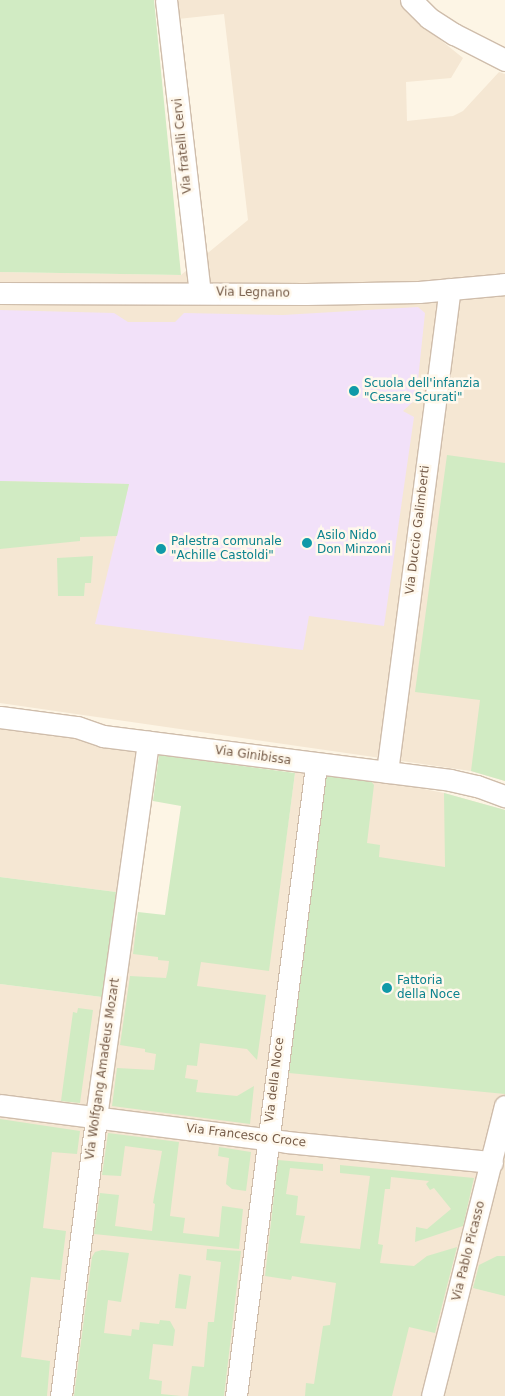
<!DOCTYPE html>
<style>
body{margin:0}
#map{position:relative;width:505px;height:1396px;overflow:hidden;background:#fdf5e5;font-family:"DejaVu Sans",sans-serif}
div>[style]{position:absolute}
.residential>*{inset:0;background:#f5e7d3}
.education>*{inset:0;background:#f2e1f9}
.green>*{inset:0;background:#d1ebc3}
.roads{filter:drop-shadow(1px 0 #cfbdab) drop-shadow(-1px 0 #cfbdab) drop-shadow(0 1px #cfbdab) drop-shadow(0 -1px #cfbdab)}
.minor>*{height:21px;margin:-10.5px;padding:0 10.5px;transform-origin:10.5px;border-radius:10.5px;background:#fff}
.dots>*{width:14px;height:14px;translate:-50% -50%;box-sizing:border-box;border:2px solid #fff8ec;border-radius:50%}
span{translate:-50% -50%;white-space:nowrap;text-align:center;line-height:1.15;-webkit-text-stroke:5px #fff8ec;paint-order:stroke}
.street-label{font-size:12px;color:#765c49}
.culture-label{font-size:12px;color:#0d838f}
.left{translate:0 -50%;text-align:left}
</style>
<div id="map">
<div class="residential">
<div style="clip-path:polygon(177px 0,400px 0,407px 13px,463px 58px,451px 78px,406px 82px,407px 121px,453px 116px,463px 111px,499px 72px,505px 74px,505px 781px,471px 771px,0 703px,0 272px,181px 275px,248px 220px,224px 14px,178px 19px)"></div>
<div style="clip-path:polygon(0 726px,137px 747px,116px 892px,0 877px)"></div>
<div style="clip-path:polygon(295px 773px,326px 773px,389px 782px,444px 793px,505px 810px,505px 1396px,0 1396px,0 984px,102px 997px,138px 919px,273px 936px)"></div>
</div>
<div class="education">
<div style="clip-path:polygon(418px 307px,425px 313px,416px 399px,403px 411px,414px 417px,384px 626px,309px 616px,303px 650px,95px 624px,129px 484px,0 481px,0 310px,114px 313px,128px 322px,175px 322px,184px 313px,283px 315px)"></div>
</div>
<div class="green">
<div style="clip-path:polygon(0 0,154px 0,181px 275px,0 272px)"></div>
<div style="clip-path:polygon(447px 455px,505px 463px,505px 781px,471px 771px,480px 700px,415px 692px)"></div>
<div style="clip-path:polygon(0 481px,129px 484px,117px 536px,80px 537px,80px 541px,0 549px)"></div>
<div style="clip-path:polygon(93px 556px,91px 583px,85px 583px,84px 596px,58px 596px,57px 558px)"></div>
<div style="clip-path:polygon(159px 755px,295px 773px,269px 971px,201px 962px,197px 986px,266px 995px,257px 1060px,247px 1049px,200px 1043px,197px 1066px,187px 1065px,185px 1078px,198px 1080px,196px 1092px,237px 1096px,254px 1086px,250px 1124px,112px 1106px,117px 1068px,154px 1070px,156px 1054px,145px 1052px,145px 1049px,120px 1045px,130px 976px,166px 978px,168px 969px,169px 961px,158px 960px,158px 957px,133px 954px,138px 912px,165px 915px,181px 806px,153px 801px)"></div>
<div style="clip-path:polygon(326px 773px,370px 780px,374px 785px,367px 843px,380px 845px,379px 857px,445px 867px,444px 793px,505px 810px,505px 1094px,289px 1073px)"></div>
<div style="clip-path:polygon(0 877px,116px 892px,102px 997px,0 984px)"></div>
<div style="clip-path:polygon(78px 1008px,93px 1010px,80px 1103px,61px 1101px,73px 1012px,77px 1013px)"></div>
<div style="clip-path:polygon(0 1119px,80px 1131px,77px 1154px,52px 1152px,43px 1228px,66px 1231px,60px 1280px,31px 1277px,21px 1357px,50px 1361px,47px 1396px,0 1396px)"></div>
<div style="clip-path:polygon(108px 1133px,179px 1142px,170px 1216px,185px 1218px,183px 1233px,219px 1237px,222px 1206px,243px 1209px,239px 1249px,94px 1234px,100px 1193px,119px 1195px,115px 1226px,152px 1231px,155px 1204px,153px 1203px,162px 1151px,125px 1146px,121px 1176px,102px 1175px)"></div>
<div style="clip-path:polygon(219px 1147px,251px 1152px,246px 1191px,232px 1189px,226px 1184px,229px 1158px,218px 1156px)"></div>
<div style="clip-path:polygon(278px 1160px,323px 1164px,323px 1171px,290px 1168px,286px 1194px,298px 1196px,296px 1215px,305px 1216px,300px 1243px,360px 1249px,370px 1176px,340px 1173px,340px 1165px,474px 1178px,463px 1226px,415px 1242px,416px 1227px,427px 1229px,451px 1209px,434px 1188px,430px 1190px,426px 1184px,429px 1181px,391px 1177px,390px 1189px,385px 1189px,378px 1244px,383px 1245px,380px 1263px,414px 1266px,427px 1256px,457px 1247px,435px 1333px,409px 1327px,392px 1396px,305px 1396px,306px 1383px,314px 1384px,323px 1326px,330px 1325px,336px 1283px,292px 1276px,291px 1280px,265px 1276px)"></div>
<div style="clip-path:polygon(207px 1249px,241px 1251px,224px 1396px,188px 1396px,192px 1366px,204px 1367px,208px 1322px,214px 1322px,221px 1262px,206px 1260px)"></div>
<div style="clip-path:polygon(102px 1250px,129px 1253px,121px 1302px,108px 1300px,104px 1333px,131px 1336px,132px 1329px,139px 1330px,140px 1322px,159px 1324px,160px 1320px,170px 1321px,175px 1330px,173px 1346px,153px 1344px,149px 1379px,162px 1381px,161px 1394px,181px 1396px,74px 1396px,92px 1257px,95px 1252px)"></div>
<div style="clip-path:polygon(497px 1256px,505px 1256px,505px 1296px,473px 1288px,479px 1265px)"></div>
<div style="clip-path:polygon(179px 1274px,191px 1276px,186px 1309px,175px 1308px)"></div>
</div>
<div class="roads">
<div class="minor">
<div style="left:166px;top:0;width:294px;rotate:83.4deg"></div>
<div style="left:411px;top:0;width:25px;rotate:45deg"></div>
<div style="left:429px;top:18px;width:30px;rotate:33deg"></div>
<div style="left:454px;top:34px;width:57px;rotate:27deg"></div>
<div style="left:0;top:293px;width:306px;rotate:0.2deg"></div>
<div style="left:306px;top:294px;width:113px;rotate:-1deg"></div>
<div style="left:419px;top:292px;width:86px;rotate:-5.3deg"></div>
<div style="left:0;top:717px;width:78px;rotate:7.4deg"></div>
<div style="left:77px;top:727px;width:28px;rotate:19deg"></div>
<div style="left:103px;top:736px;width:350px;rotate:7.2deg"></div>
<div style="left:450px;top:780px;width:28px;rotate:13deg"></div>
<div style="left:477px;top:786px;width:30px;rotate:20deg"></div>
<div style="left:387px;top:772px;width:487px;rotate:-82.6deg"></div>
<div style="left:0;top:1105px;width:289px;rotate:7.3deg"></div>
<div style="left:287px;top:1142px;width:206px;rotate:5.6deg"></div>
<div style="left:61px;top:1396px;width:281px;rotate:-82.8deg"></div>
<div style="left:96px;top:1117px;width:379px;rotate:-82.1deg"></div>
<div style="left:236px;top:1396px;width:636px;rotate:-82.77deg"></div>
<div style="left:432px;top:1396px;width:299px;rotate:-75.9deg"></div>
</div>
</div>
<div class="dots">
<div style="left:354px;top:391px;background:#0f9aa8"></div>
<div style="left:307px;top:543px;background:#0f9aa8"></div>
<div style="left:161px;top:549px;background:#0f9aa8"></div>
<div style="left:387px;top:988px;background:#0f9aa8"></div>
</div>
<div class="street-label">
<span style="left:183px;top:146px;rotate:-96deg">Via fratelli Cervi</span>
<span style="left:253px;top:293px;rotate:1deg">Via Legnano</span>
<span style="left:418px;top:530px;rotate:-83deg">Via Duccio Galimberti</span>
<span style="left:253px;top:756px;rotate:8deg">Via Ginibissa</span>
<span style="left:103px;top:1069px;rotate:-82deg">Via Wolfgang Amadeus Mozart</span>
<span style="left:275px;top:1080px;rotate:-83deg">Via della Noce</span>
<span style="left:246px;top:1136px;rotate:7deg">Via Francesco Croce</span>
<span style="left:469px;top:1251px;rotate:-76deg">Via Pablo Picasso</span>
</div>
<div class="culture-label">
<span class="left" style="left:364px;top:391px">Scuola dell'infanzia<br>"Cesare Scurati"</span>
<span class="left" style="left:317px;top:543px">Asilo Nido<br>Don Minzoni</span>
<span class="left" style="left:171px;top:549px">Palestra comunale<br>"Achille Castoldi"</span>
<span class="left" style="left:397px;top:988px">Fattoria<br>della Noce</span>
</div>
</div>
